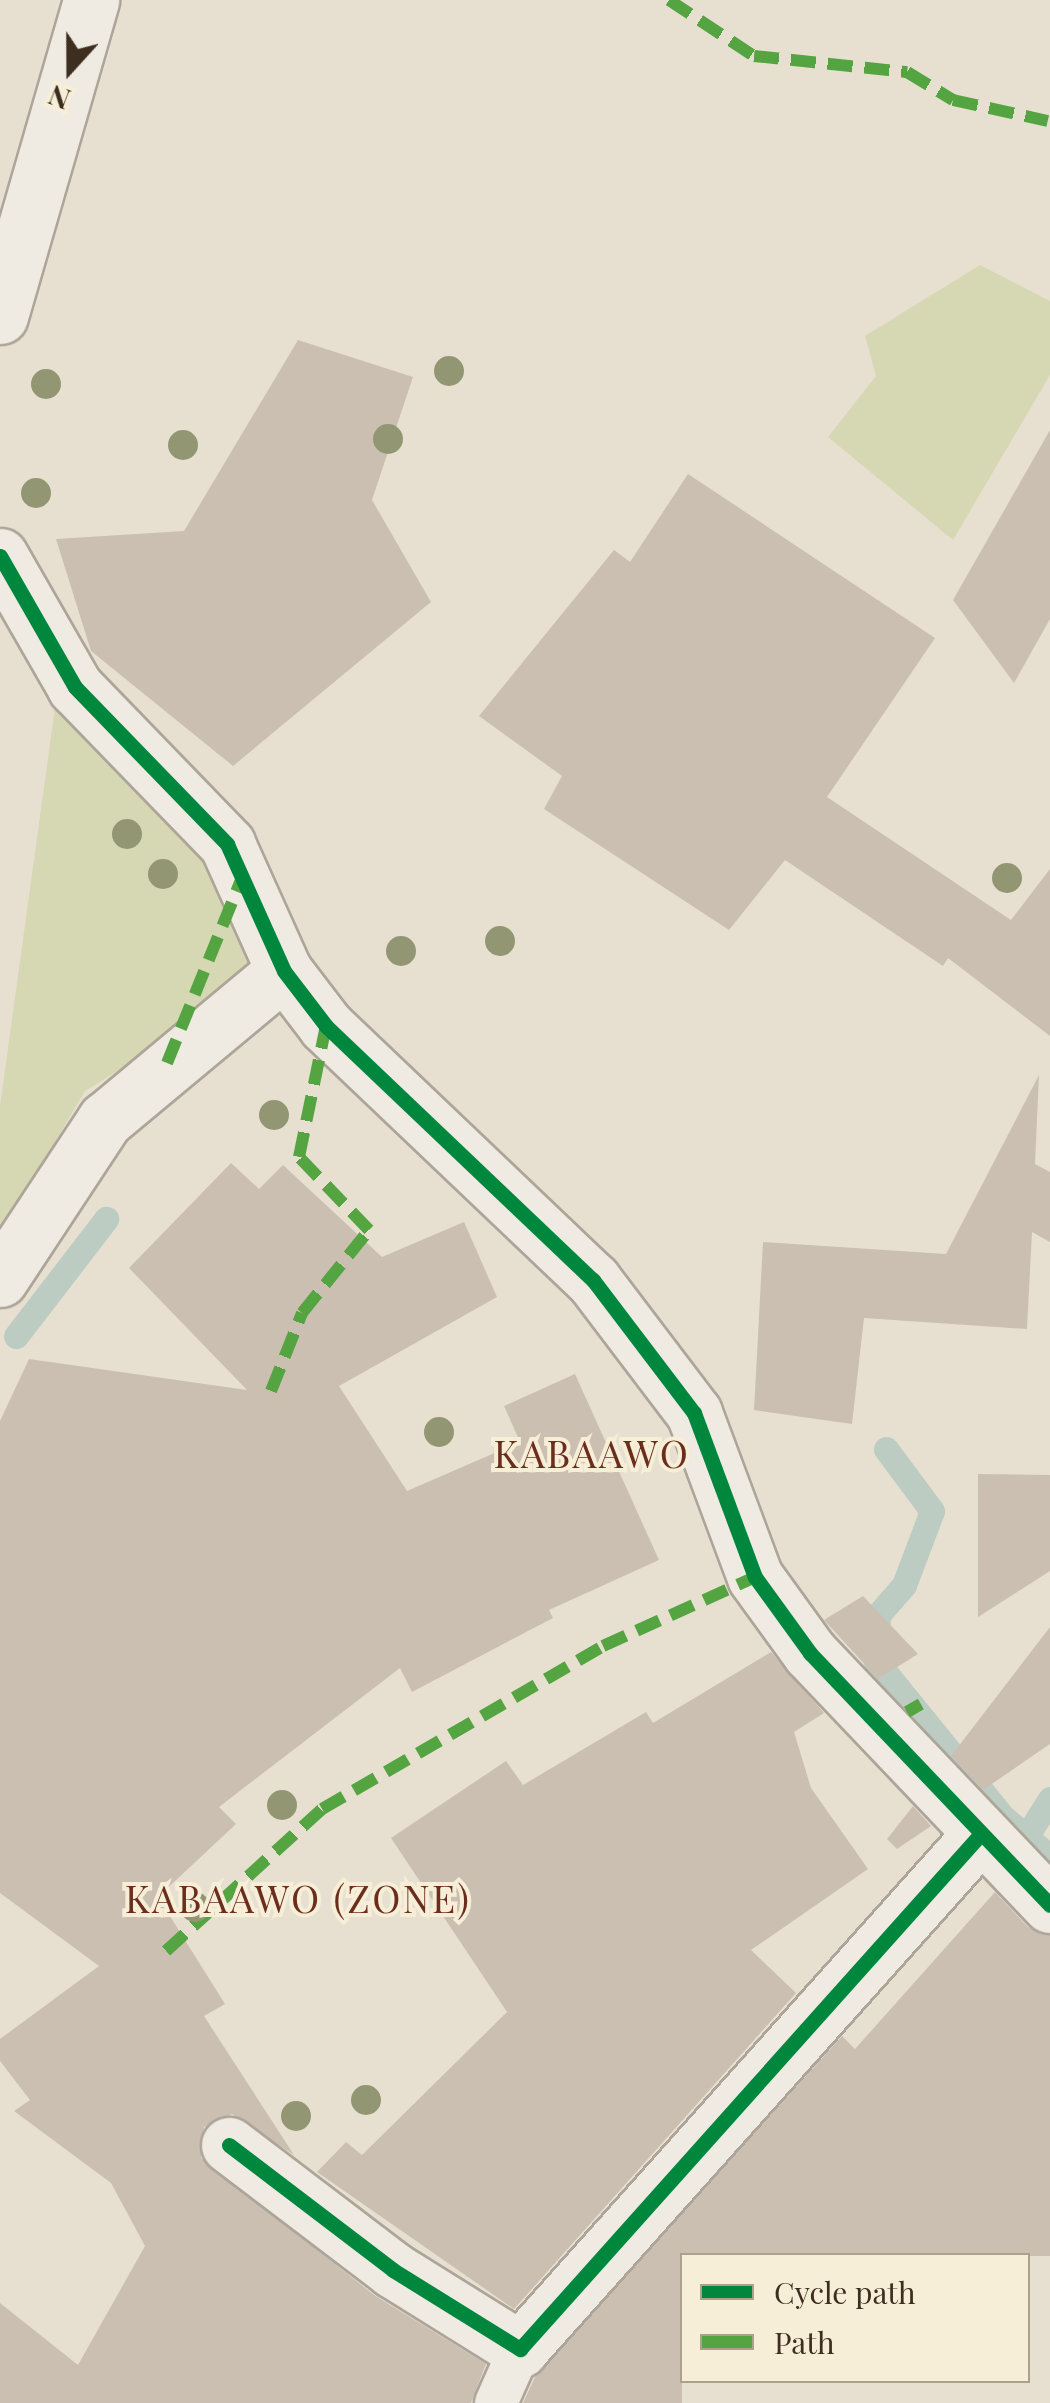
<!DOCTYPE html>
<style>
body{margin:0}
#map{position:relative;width:1050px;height:2403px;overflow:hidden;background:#e7e0d1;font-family:"Playfair Display",serif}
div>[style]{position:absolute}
.green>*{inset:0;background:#d6d7b3}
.stream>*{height:25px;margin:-12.5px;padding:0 12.5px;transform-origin:12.5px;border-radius:12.5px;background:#bcccc2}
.building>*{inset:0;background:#cbbfb2}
.roads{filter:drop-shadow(2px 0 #ada599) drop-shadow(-2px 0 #ada599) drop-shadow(0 2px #ada599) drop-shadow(0 -2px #ada599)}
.lane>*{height:42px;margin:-21px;padding:0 21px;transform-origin:21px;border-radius:21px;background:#efebe3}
.street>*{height:55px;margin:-27.5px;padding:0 27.5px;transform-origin:27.5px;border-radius:27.5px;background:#efebe3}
.quiet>*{height:12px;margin-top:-6px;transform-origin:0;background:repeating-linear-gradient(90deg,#54a441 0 25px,transparent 0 37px)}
.cycleway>*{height:15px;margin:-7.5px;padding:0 7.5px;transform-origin:7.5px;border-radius:7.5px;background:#00873e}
.trees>*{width:30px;height:30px;margin:-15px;border-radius:50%;background:#929673}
span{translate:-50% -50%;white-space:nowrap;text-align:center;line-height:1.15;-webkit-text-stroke:8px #f7eed8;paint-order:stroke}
.quarter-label{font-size:38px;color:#6b2e1e;letter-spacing:2.5px}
.legend{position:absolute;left:680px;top:2253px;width:350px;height:130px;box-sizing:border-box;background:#f7eed8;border:2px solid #ada18e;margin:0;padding:12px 18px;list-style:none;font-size:30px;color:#3d2e20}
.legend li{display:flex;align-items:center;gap:20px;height:50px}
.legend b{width:50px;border:2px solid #ada18e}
.north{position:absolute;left:20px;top:20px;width:100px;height:100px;-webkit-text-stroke:8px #f7eed8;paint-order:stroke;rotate:201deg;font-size:28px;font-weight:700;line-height:40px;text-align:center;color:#3d2e20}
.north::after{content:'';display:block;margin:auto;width:35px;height:45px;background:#3d2e20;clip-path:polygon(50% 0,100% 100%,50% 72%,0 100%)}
</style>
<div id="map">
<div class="green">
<div style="clip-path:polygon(980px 265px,1050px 301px,1050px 375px,953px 540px,828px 437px,876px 376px,865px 336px)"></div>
<div style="clip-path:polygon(57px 693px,217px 858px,261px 983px,85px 1091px,0 1235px,0 1106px)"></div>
</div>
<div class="stream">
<div style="left:16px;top:1336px;width:148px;rotate:-52.4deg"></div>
<div style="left:886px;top:1449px;width:77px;rotate:53.4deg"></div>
<div style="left:932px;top:1511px;width:79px;rotate:110.7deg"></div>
<div style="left:904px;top:1585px;width:40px;rotate:131deg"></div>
<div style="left:878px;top:1615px;width:46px;rotate:92.5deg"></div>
<div style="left:876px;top:1661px;width:201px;rotate:50.9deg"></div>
<div style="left:1003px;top:1817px;width:62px;rotate:40.4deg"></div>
<div style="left:1026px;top:1837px;width:45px;rotate:-57.7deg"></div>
</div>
<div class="building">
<div style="clip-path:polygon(298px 340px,413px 377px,372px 500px,431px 602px,233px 766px,91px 651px,56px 539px,184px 531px)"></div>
<div style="clip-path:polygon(1050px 430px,1050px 619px,1014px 683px,953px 600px)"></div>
<div style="clip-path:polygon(688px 474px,935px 638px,827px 797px,1011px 920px,1050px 869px,1050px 1036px,948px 958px,943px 966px,785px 860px,729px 930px,544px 809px,562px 776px,479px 716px,614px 550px,630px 562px)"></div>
<div style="clip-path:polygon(1039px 1075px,1035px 1164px,1050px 1172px,1050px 1242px,1032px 1232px,1027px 1329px,864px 1318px,852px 1424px,754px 1410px,763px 1242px,946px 1254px)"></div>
<div style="clip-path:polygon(231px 1163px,259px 1189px,283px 1165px,382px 1257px,464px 1222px,497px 1297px,339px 1386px,407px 1491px,520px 1442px,504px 1406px,575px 1374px,659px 1560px,549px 1610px,553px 1618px,412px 1692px,400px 1668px,219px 1807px,236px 1824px,158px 1897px,225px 2004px,204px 2016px,294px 2155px,232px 2114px,204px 2127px,201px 2158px,374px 2295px,486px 2364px,471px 2403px,0 2403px,0 2303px,78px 2365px,145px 2246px,111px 2183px,14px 2111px,30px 2100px,0 2061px,0 2039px,99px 1966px,0 1893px,0 1421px,29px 1359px,247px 1390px,129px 1268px)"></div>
<div style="clip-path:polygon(978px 1474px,1050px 1475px,1050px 1571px,978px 1617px)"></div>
<div style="clip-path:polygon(863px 1596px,918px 1654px,878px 1679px,824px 1620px)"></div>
<div style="clip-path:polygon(1050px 1627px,1050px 1744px,983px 1790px,951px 1756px)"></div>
<div style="clip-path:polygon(771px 1652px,824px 1713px,794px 1732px,811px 1788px,868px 1869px,751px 1950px,796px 1993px,514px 2309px,317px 2172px,346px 2142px,362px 2155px,507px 2012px,391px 1838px,506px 1761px,523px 1785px,646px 1712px,653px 1723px)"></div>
<div style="clip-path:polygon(913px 1806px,931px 1826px,897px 1849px,887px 1839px)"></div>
<div style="clip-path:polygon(995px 1892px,1028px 1927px,1050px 1935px,1050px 2256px,682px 2256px,682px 2403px,523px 2403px,536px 2375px,842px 2036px,855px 2049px)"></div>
</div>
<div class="roads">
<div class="lane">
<div style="left:496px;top:2403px;width:59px;rotate:-66deg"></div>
</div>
<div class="street">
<div style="left:0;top:316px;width:329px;rotate:-73.9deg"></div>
<div style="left:0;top:556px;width:151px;rotate:60.2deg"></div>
<div style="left:75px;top:687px;width:219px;rotate:45.9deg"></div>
<div style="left:227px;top:844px;width:139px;rotate:65.8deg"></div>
<div style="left:284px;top:971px;width:69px;rotate:52.6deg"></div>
<div style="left:326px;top:1026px;width:369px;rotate:43.6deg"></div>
<div style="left:593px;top:1280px;width:167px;rotate:52.8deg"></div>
<div style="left:694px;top:1413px;width:175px;rotate:69.6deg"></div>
<div style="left:755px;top:1577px;width:94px;rotate:54.1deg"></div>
<div style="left:810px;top:1653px;width:348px;rotate:46.4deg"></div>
<div style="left:0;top:1279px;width:191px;rotate:-56.6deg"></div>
<div style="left:105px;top:1120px;width:233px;rotate:-39.8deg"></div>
<div style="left:229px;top:2145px;width:206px;rotate:37.3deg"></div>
<div style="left:393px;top:2270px;width:150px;rotate:31.9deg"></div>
<div style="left:520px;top:2349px;width:686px;rotate:-48.19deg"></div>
</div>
</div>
<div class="quiet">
<div style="left:669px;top:0;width:102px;rotate:33.4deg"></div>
<div style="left:754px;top:56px;width:154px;rotate:6deg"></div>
<div style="left:907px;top:72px;width:54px;rotate:31.3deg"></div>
<div style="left:953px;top:100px;width:97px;rotate:12.5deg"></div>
<div style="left:167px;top:1063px;width:201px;rotate:-68deg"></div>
<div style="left:271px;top:1391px;width:84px;rotate:-68.3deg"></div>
<div style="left:302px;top:1313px;width:107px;rotate:-51.1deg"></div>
<div style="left:369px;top:1230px;width:101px;rotate:-133.8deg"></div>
<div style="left:299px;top:1157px;width:134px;rotate:-78.4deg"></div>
<div style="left:907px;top:1712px;width:16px;rotate:-30deg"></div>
<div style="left:166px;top:1951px;width:211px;rotate:-42.3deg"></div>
<div style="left:322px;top:1809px;width:325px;rotate:-30.1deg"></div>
<div style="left:603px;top:1646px;width:167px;rotate:-24.4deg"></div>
</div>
<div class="cycleway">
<div style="left:0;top:556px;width:151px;rotate:60.2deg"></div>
<div style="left:75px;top:687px;width:219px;rotate:45.9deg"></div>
<div style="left:227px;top:844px;width:139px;rotate:65.8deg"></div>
<div style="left:284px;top:971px;width:69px;rotate:52.6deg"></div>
<div style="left:326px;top:1026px;width:369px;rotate:43.6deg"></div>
<div style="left:593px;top:1280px;width:167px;rotate:52.8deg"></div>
<div style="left:694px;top:1413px;width:175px;rotate:69.6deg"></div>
<div style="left:755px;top:1577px;width:94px;rotate:54.1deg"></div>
<div style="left:810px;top:1653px;width:348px;rotate:46.4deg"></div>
<div style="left:229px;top:2145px;width:206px;rotate:37.3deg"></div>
<div style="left:393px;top:2270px;width:150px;rotate:31.9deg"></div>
<div style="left:520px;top:2349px;width:686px;rotate:-48.19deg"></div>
</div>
<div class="trees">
<div style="left:449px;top:371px"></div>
<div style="left:46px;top:384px"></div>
<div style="left:388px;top:439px"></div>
<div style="left:183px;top:445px"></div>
<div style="left:36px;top:493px"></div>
<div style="left:127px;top:834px"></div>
<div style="left:163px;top:874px"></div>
<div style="left:1007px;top:878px"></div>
<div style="left:500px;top:941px"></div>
<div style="left:401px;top:951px"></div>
<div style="left:274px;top:1115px"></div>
<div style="left:439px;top:1432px"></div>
<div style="left:282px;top:1805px"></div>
<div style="left:195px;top:1907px"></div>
<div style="left:366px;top:2100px"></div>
<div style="left:296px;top:2116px"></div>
</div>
<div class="quarter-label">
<span style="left:592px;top:1453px">KABAAWO</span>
<span style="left:298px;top:1898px">KABAAWO (ZONE)</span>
</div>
<ul class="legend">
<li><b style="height:12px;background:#00873e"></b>Cycle path</li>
<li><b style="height:12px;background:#54a441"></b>Path</li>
</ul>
<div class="north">N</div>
</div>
